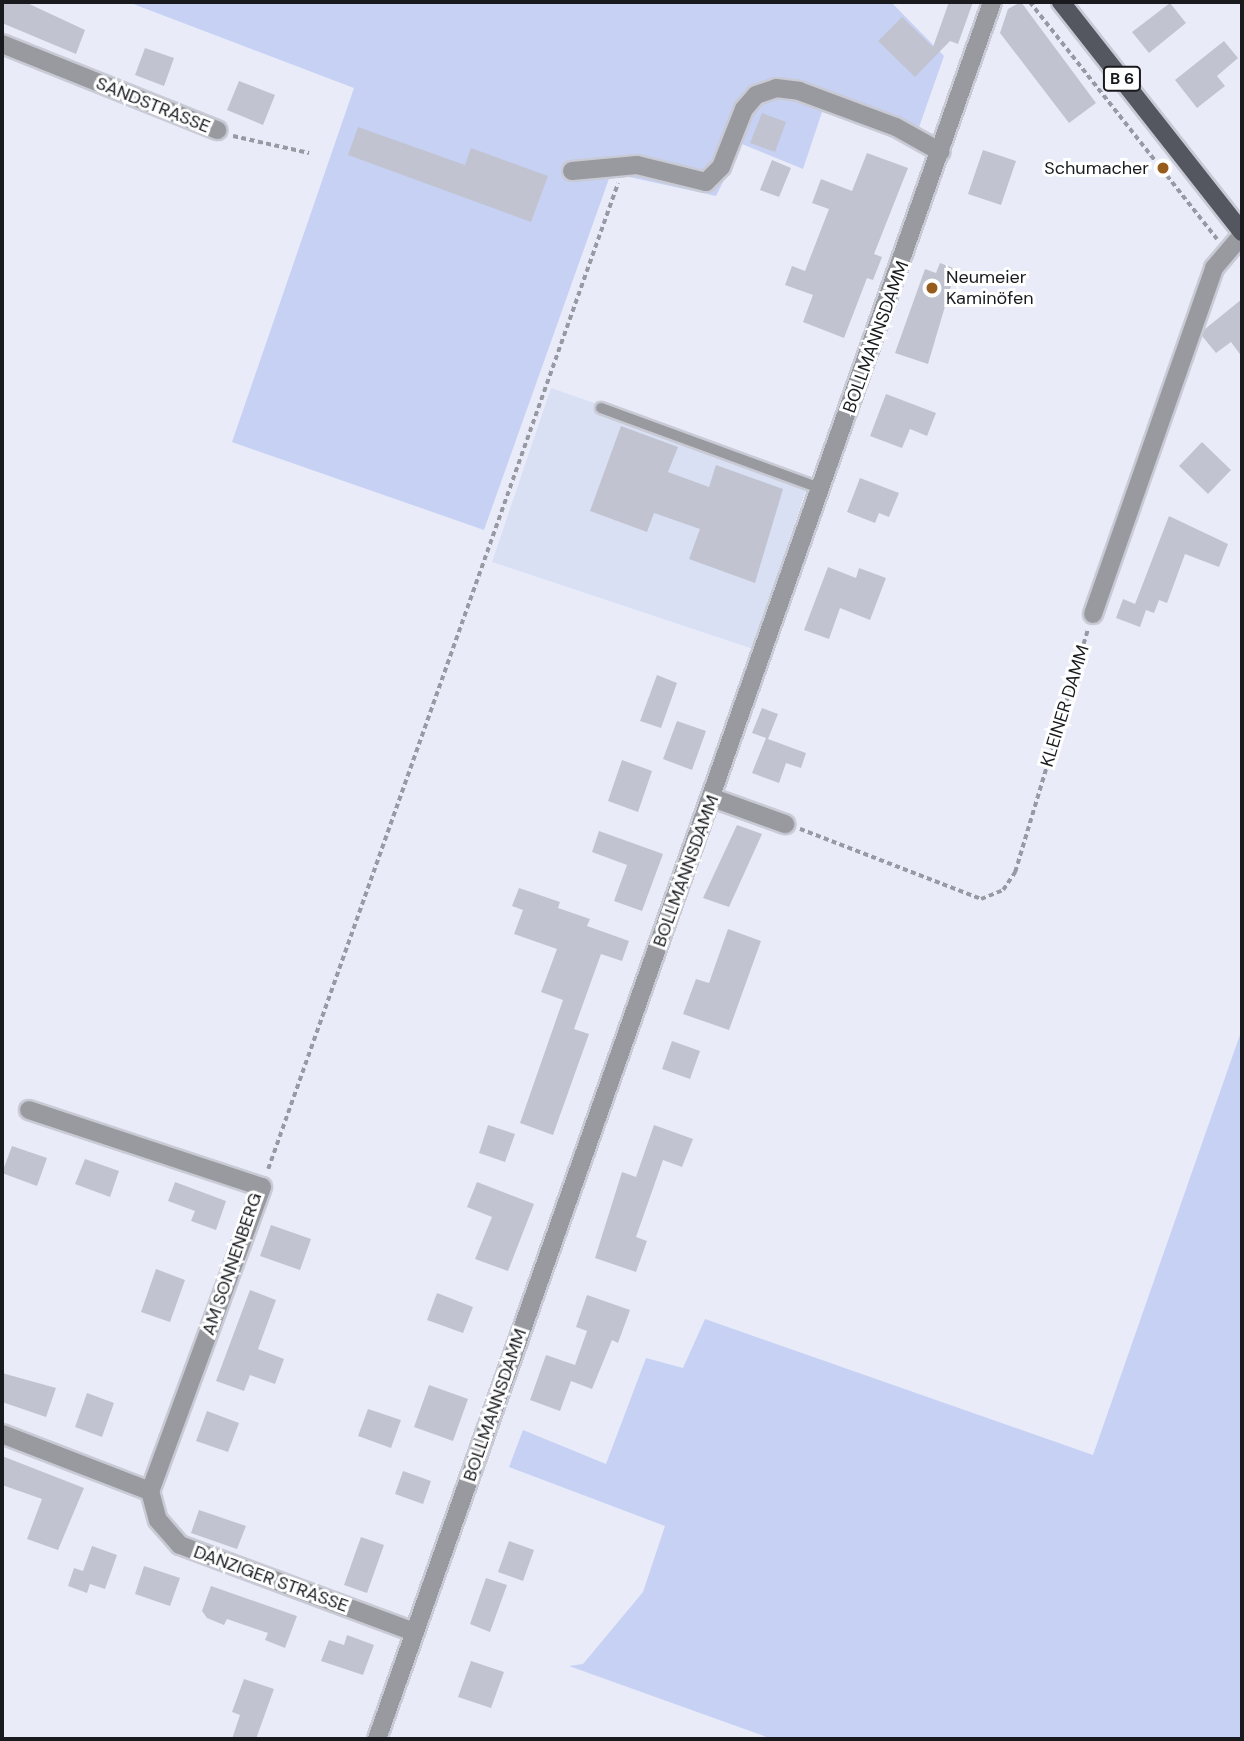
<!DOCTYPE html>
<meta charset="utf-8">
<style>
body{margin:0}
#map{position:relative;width:1244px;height:1741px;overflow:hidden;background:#e9ecf8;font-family:"DM Sans",sans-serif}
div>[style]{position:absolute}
.built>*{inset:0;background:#dae0f3}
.green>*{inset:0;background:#c6d1f4}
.building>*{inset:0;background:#c1c4d0}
.path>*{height:3.5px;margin-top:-1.75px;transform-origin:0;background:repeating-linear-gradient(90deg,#979aa3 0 5px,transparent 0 8.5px)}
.roads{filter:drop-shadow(2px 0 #c8cad5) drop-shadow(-2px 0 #c8cad5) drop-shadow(0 2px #c8cad5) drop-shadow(0 -2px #c8cad5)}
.service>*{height:10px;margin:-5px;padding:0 5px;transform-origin:5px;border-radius:5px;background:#999a9f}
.minor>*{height:18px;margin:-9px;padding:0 9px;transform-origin:9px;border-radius:9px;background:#999a9f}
.primary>*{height:18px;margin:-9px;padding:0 9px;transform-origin:9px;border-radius:9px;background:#555760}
.dots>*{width:19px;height:19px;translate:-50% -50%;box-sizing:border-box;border:4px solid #fff;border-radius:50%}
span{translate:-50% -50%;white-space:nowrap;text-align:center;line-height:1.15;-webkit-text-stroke:6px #fff;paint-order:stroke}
.shield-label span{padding:2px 5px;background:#fff;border:2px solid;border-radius:5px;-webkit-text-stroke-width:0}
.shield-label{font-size:16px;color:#181a1e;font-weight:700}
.street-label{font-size:18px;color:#181a1e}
.poi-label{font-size:18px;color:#181a1e}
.right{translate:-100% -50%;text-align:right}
.left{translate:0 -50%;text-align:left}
.frame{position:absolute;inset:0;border:4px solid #181a1e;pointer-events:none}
</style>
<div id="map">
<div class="built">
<div style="clip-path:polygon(551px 388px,810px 478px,753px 649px,492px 562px)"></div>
</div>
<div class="green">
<div style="clip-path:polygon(128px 2px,891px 2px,944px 56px,918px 130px,822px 112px,803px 169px,742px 144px,716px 196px,611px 173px,484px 530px,232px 442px,354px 88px)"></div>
<div style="clip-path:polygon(1242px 1029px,1242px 1739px,772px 1739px,569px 1666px,583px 1664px,643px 1592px,665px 1526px,509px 1467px,523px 1430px,606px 1464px,646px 1358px,683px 1368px,705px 1319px,1093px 1455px)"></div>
</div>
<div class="building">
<div style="clip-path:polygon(2px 2px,25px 2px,85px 30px,76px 54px,2px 23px)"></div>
<div style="clip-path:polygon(949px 2px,973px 2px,958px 44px,950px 41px,915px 77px,878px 41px,902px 17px,933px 47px)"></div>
<div style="clip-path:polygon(1021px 2px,1096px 103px,1069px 123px,1000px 33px,1008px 9px)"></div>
<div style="clip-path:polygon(1170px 3px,1186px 23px,1149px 53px,1132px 32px)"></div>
<div style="clip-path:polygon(1224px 41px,1238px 58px,1217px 76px,1225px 86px,1197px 108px,1175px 80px)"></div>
<div style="clip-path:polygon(145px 48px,174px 58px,164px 86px,135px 75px)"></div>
<div style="clip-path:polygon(239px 81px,275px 95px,263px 125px,227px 110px)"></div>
<div style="clip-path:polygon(762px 113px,786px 122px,775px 152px,750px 143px)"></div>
<div style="clip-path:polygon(358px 127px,465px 165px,471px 148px,548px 176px,531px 222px,348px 155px)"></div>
<div style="clip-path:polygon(983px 150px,1016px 161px,1001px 205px,968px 194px)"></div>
<div style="clip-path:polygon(867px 153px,908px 168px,874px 254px,882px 257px,873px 280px,867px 278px,844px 338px,803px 322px,813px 295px,785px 285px,792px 266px,805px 271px,829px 209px,812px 203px,821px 179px,852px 191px)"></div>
<div style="clip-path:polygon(772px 160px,791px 168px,779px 197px,760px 190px)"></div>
<div style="clip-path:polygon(940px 263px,956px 269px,928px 364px,895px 353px,925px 269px,936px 273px)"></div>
<div style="clip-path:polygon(1242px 299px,1242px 357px,1231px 342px,1216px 353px,1202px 336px,1205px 329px)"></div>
<div style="clip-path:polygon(886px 394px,936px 413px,927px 436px,910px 429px,902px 448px,870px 436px)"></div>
<div style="clip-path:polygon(621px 426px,678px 447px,668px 472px,709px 487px,716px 465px,783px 489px,755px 583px,689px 559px,700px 529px,654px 513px,647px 532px,590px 511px)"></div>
<div style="clip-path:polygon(1202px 442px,1231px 470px,1208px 494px,1179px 466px)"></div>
<div style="clip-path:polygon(860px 478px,899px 493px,889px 517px,879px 513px,875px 523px,847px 512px)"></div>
<div style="clip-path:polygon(1169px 516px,1228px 544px,1219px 567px,1185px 554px,1167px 603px,1159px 600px,1154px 613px,1146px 610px,1140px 627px,1116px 618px,1123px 599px,1135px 604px)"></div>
<div style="clip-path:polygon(828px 567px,856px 578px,859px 568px,886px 578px,870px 620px,840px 608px,829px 639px,804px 630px)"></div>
<div style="clip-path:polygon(657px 675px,677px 683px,661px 728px,640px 721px)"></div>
<div style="clip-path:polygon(762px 708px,778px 714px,768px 739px,806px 753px,801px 768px,786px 763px,779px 783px,752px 773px,766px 738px,752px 733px)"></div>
<div style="clip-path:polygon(677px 721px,706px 731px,692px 770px,663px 759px)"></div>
<div style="clip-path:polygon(622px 760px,652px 771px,638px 812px,608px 801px)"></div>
<div style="clip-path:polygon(737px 825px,762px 834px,729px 907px,703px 898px)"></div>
<div style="clip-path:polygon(599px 831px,663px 854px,642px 911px,614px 901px,627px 865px,592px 852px)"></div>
<div style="clip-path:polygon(519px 888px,560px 902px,558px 908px,590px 919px,587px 926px,629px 941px,622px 961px,601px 954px,574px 1029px,589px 1034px,553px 1135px,520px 1123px,563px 1000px,541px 992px,557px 949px,514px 934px,523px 910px,512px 906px)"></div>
<div style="clip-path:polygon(728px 929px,761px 941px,729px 1030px,683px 1014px,696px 979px,709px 983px)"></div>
<div style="clip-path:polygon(672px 1041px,700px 1051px,690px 1079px,662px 1069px)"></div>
<div style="clip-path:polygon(488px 1125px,515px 1134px,505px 1162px,479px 1153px)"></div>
<div style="clip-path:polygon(654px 1125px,693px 1139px,682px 1167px,663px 1160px,636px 1237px,647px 1241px,636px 1272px,595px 1258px,622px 1172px,636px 1177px)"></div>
<div style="clip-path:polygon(12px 1146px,47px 1158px,37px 1186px,2px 1173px)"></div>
<div style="clip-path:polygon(85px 1159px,119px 1171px,110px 1197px,75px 1184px)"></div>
<div style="clip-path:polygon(175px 1182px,226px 1201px,216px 1230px,191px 1221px,195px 1211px,168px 1201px)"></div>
<div style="clip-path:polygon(477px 1182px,534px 1204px,508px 1271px,475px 1259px,492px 1217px,467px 1207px)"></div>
<div style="clip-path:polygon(271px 1225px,311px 1239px,300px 1270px,260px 1256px)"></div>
<div style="clip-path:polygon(156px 1269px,185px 1280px,170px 1322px,141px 1312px)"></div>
<div style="clip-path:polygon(250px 1290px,276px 1300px,258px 1349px,284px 1359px,275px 1384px,250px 1375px,244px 1391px,216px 1381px)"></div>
<div style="clip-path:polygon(437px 1293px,473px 1307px,463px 1333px,427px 1320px)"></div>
<div style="clip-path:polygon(587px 1295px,630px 1310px,618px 1343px,612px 1340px,592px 1389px,571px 1381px,560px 1411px,530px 1400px,546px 1355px,575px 1365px,587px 1331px,576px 1327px)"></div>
<div style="clip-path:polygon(2px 1373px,56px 1388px,46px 1417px,2px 1402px)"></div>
<div style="clip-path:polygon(429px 1385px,468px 1399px,453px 1441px,414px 1427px)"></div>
<div style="clip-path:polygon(87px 1393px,114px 1403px,102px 1437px,75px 1427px)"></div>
<div style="clip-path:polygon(368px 1409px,401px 1420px,391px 1448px,358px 1436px)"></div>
<div style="clip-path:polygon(207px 1411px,239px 1423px,228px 1452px,196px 1441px)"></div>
<div style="clip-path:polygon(2px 1456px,84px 1488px,58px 1550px,27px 1539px,42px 1499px,2px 1485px)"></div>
<div style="clip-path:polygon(403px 1471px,431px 1481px,423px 1504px,395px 1494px)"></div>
<div style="clip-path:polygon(199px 1510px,246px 1526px,237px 1549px,191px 1533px)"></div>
<div style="clip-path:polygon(361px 1537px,384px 1545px,367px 1593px,344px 1585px)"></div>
<div style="clip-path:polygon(509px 1541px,534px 1550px,523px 1581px,498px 1572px)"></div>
<div style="clip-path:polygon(92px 1546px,117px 1555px,105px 1589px,90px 1584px,87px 1593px,68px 1586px,74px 1568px,83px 1571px)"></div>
<div style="clip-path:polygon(144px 1566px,180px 1578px,170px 1606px,135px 1594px)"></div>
<div style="clip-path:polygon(486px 1578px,507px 1585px,490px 1632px,470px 1624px)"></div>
<div style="clip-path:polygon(211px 1586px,297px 1616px,285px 1648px,265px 1640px,268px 1633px,227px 1619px,224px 1625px,207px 1618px,202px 1611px)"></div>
<div style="clip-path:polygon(347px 1635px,374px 1645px,363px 1675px,321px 1661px,329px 1640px,344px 1645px)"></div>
<div style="clip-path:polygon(471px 1661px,504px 1672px,491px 1708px,458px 1697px)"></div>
<div style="clip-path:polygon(244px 1679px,274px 1689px,256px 1739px,232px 1739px,240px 1715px,232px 1712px)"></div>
</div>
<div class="path">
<div style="left:1030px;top:2px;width:302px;rotate:51.7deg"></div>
<div style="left:233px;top:136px;width:78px;rotate:12.6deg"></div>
<div style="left:800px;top:829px;width:194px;rotate:21.1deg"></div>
<div style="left:981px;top:899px;width:24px;rotate:-22deg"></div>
<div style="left:1003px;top:890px;width:22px;rotate:-56deg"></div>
<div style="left:1015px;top:872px;width:254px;rotate:-73.3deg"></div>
<div style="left:268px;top:1169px;width:1046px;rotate:-70.46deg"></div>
</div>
<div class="roads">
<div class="service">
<div style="left:601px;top:408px;width:235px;rotate:20.1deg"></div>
</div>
<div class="minor">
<div style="left:2px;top:44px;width:232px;rotate:21.8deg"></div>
<div style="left:572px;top:171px;width:65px;rotate:-5.3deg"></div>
<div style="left:637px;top:165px;width:71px;rotate:13.8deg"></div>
<div style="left:706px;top:182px;width:21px;rotate:-45deg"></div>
<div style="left:721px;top:167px;width:62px;rotate:-68.4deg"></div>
<div style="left:744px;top:109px;width:18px;rotate:-49deg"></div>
<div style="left:756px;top:95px;width:21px;rotate:-19deg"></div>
<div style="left:776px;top:88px;width:23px;rotate:7deg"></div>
<div style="left:799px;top:91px;width:103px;rotate:20.4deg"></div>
<div style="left:896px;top:127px;width:51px;rotate:29.1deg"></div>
<div style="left:1093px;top:614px;width:367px;rotate:-70.7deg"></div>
<div style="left:1214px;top:268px;width:43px;rotate:-49.7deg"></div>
<div style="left:713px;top:798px;width:77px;rotate:19.9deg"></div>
<div style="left:29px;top:1110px;width:245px;rotate:18.3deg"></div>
<div style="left:262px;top:1187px;width:324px;rotate:110.2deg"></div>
<div style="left:2px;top:1434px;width:159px;rotate:21.1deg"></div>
<div style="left:150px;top:1491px;width:30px;rotate:75deg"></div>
<div style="left:158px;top:1520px;width:33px;rotate:49deg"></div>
<div style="left:180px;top:1545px;width:250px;rotate:20.4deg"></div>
<div style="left:377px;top:1739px;width:1843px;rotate:-70.5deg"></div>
</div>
<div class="primary">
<div style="left:1061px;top:2px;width:293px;rotate:51.8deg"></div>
</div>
</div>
<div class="dots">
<div style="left:1163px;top:168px;background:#975b1c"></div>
<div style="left:932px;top:288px;background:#975b1c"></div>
</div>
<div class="shield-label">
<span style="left:1122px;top:79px">B 6</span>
</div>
<div class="street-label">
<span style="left:153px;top:105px;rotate:22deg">SANDSTRASSE</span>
<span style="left:876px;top:337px;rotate:-70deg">BOLLMANNSDAMM</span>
<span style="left:1065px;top:706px;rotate:-73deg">KLEINER DAMM</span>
<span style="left:686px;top:871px;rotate:-70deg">BOLLMANNSDAMM</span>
<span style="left:232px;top:1264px;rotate:-71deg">AM SONNENBERG</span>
<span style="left:495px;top:1405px;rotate:-71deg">BOLLMANNSDAMM</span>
<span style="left:271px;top:1579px;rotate:20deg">DANZIGER STRASSE</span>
</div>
<div class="poi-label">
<span class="right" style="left:1149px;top:168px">Schumacher</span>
<span class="left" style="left:946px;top:288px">Neumeier<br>Kaminöfen</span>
</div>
<div class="frame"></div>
</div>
